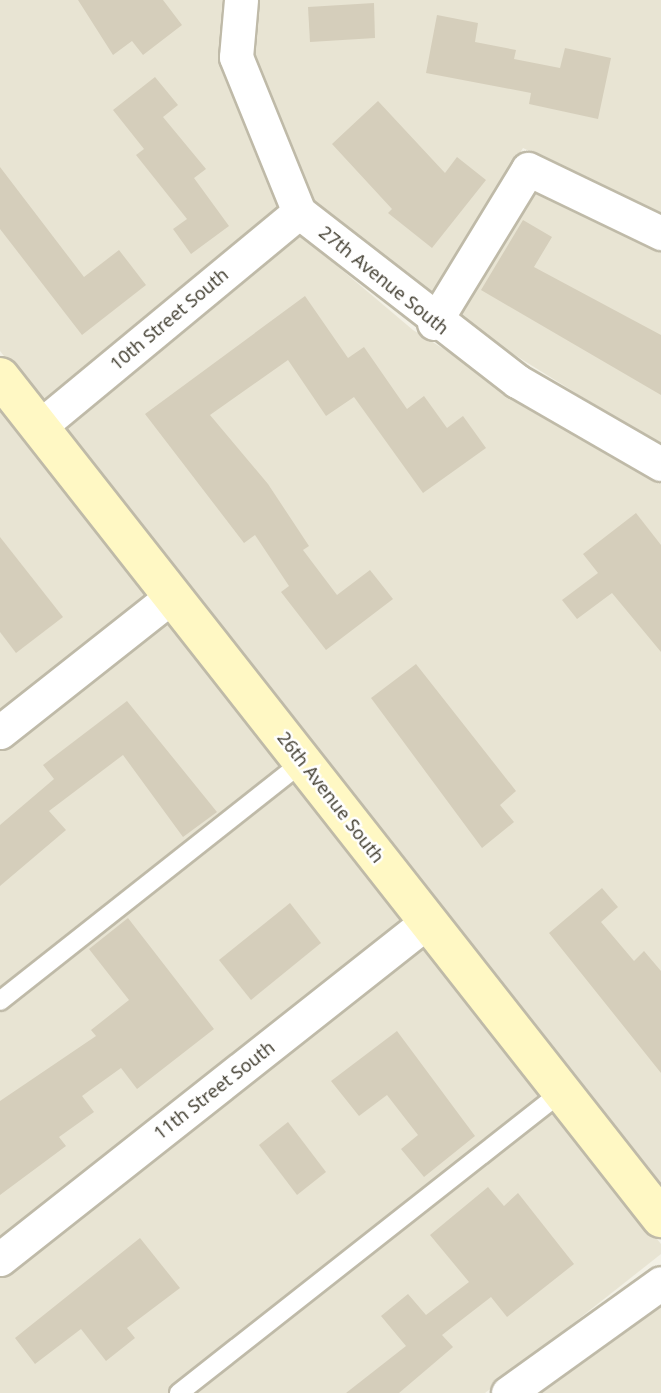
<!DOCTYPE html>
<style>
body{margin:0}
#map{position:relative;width:661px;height:1393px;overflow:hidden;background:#f3f1e6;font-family:"Noto Sans",sans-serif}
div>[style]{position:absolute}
.residential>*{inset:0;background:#e8e4d3}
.building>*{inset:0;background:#d5cebb}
.roads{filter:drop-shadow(2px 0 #bfbaa8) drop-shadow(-2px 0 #bfbaa8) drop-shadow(0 2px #bfbaa8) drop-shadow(0 -2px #bfbaa8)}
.lane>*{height:18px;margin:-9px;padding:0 9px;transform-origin:9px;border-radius:9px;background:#fff}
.street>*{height:33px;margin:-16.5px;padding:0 16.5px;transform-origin:16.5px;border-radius:16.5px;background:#fff}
.secondary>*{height:38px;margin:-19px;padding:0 19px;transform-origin:19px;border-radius:19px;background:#fff8c4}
span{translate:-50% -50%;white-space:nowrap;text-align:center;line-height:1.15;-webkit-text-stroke:5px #fff;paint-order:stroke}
.street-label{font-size:18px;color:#464235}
</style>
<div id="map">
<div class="residential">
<div style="clip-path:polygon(0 0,225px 0,280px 209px,43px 405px,0 351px)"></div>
<div style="clip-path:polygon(256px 0,661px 0,661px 215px,523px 148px,431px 300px,312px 202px,252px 53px)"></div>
<div style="clip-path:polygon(533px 188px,661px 251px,661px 446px,454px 317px)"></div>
<div style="clip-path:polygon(297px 232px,413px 330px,661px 483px,661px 1191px,61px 428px)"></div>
<div style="clip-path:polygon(0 403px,150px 595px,0 713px)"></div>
<div style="clip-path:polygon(168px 617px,406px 920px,0 1241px,0 750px)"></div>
<div style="clip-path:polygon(424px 943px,661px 1244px,661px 1254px,485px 1393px,0 1393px,0 1278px)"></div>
<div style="clip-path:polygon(661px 1291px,661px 1393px,531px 1393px)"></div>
</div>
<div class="building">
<div style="clip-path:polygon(78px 0,163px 0,182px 25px,143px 55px,132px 41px,113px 55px)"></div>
<div style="clip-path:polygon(374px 3px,375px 38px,310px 42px,308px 7px)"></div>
<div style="clip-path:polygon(437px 15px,478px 23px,475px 42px,516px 50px,514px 59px,560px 68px,565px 48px,611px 58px,598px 119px,529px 104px,531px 93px,426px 73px)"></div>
<div style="clip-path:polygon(155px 77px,178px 105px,163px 117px,206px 169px,194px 178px,229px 226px,191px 254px,173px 229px,187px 219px,136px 155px,144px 149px,113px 110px)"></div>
<div style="clip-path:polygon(378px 101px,445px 173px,457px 157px,486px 180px,432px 248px,388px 213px,392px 209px,332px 144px)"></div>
<div style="clip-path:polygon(0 167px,84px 277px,119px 250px,146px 285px,82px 335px,0 229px)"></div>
<div style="clip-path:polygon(523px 220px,552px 237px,534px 267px,661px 335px,661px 395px,481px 290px)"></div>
<div style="clip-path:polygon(305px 296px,348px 358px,364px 347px,407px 409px,424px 396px,447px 428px,463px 416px,486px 448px,423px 493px,354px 397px,326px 416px,288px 360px,210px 415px,268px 484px,309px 546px,303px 550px,337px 595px,370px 570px,393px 599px,326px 650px,281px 592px,289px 586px,255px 535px,244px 543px,145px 414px)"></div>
<div style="clip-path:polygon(636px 513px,661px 545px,661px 652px,612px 593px,577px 619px,562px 600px,598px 573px,583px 554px)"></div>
<div style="clip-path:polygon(0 537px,63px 617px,16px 653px,0 632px)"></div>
<div style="clip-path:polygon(416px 664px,516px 791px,500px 805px,514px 822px,482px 848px,371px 698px)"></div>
<div style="clip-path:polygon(127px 701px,217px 812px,183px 837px,123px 755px,49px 811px,66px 830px,0 886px,0 825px,54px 779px,43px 765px)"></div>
<div style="clip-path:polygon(602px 888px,618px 907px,601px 922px,634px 961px,644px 951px,661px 971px,661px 1073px,549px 933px)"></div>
<div style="clip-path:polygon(290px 903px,321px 943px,251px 1000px,219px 960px)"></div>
<div style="clip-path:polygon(128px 918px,214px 1029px,137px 1089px,121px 1068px,82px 1096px,94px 1112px,59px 1137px,66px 1146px,0 1195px,0 1101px,96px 1036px,91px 1030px,129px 1000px,89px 949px)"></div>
<div style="clip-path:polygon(397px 1031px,475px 1136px,424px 1177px,401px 1149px,418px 1135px,387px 1095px,359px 1116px,331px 1081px)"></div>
<div style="clip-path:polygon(288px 1122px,326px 1172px,297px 1195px,259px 1145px)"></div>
<div style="clip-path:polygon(488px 1187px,504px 1206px,518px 1193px,574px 1264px,507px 1317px,491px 1297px,442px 1335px,453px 1347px,399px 1393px,346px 1393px,406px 1346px,381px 1316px,408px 1294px,426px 1315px,469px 1282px,430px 1235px)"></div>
<div style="clip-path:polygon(140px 1238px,180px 1288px,127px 1328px,135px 1338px,106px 1361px,81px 1329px,35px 1364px,15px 1338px)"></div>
</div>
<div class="roads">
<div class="lane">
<div style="left:0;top:1001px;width:386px;rotate:-38.3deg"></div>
<div style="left:179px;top:1393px;width:487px;rotate:-38.2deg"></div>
</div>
<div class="street">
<div style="left:241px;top:0;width:57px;rotate:95deg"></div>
<div style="left:236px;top:57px;width:167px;rotate:67.9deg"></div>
<div style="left:299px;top:212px;width:276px;rotate:37.8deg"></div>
<div style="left:517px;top:381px;width:166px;rotate:30deg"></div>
<div style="left:434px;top:323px;width:180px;rotate:-58.6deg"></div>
<div style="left:528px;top:169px;width:148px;rotate:25.7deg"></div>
<div style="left:39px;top:427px;width:337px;rotate:-39.6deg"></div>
<div style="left:0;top:732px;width:219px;rotate:-38.3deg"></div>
<div style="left:0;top:1259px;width:545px;rotate:-38.3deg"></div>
<div style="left:508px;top:1393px;width:188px;rotate:-35.7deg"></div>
</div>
<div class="secondary">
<div style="left:0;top:377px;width:1070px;rotate:51.83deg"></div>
</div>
</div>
<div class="street-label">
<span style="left:384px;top:280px;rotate:39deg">27th Avenue South</span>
<span style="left:169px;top:319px;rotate:-40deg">10th Street South</span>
<span style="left:331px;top:797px;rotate:52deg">26th Avenue South</span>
<span style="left:214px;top:1090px;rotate:-38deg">11th Street South</span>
</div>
</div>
